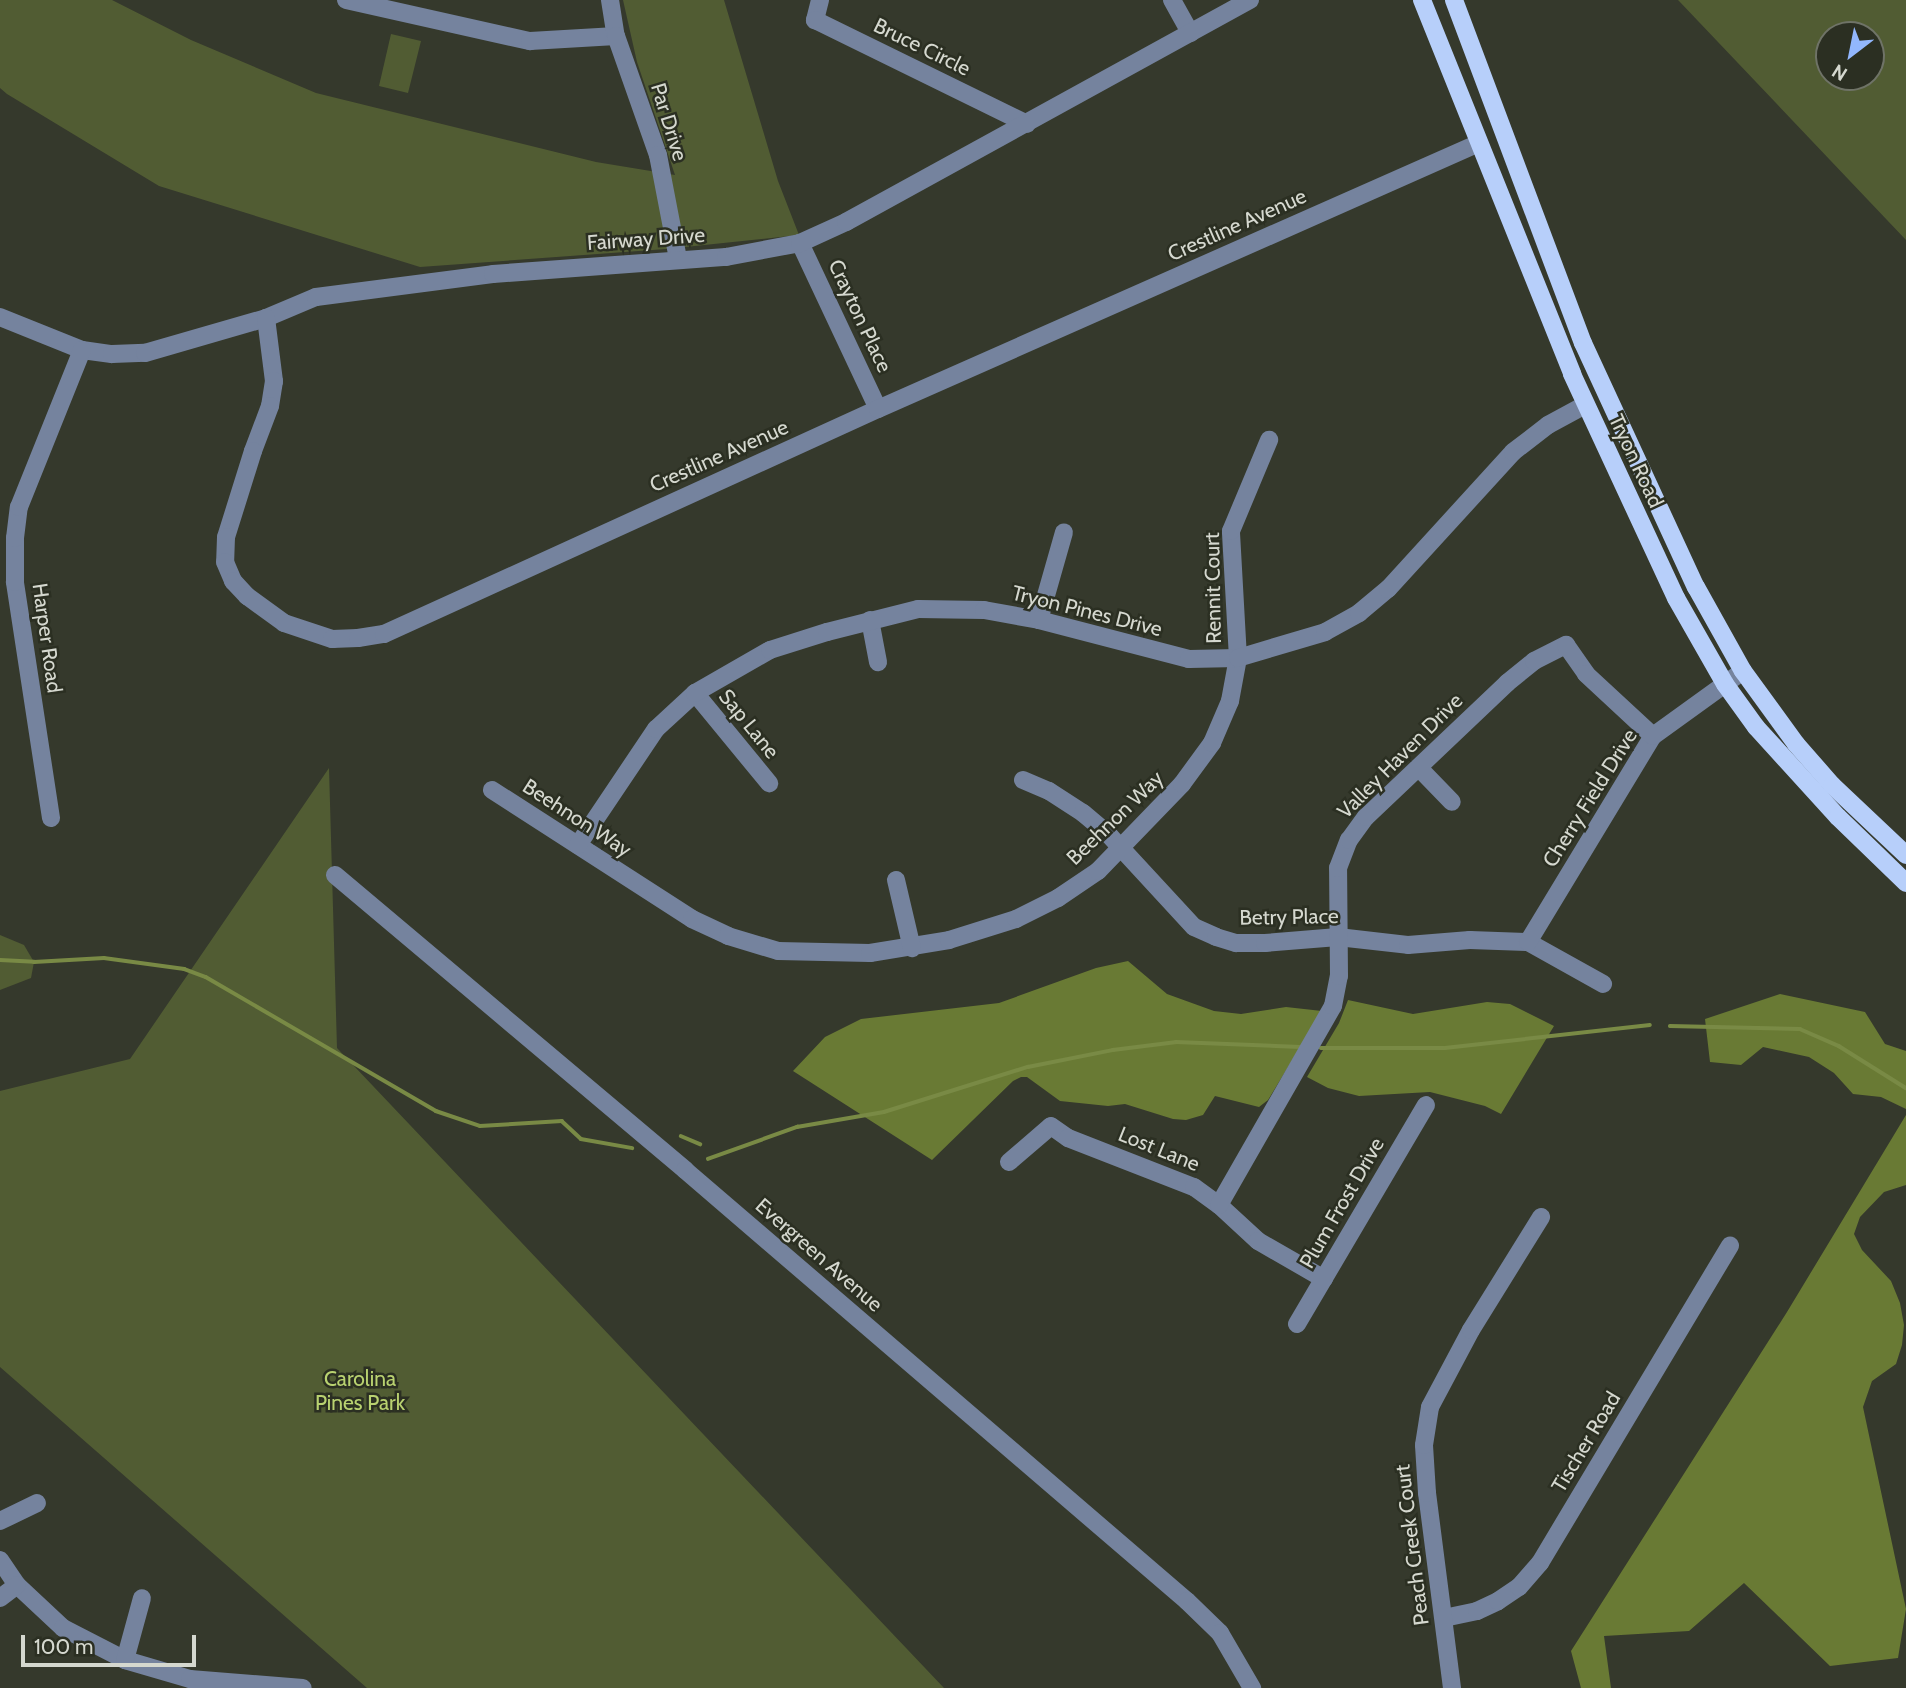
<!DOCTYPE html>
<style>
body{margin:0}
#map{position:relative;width:1906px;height:1688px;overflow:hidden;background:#35392c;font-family:Cabin,sans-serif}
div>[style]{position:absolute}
.green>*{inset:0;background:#515c33}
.forest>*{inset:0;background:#697a34}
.stream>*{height:3.5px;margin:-1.75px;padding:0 1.75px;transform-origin:1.75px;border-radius:1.75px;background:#798a45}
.minor>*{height:18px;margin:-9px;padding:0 9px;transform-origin:9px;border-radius:9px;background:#75839e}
.major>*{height:18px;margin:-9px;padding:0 9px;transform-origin:9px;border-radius:9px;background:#b7cffa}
span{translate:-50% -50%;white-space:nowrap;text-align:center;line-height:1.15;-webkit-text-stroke:5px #2b2f22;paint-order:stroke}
.street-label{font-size:21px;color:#d5d8cf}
.park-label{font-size:21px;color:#b9d270}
.north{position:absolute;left:1815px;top:21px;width:70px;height:70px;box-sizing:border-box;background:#2b2f22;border:2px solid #6f7367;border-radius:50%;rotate:212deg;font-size:19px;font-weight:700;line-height:28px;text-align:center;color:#d5d8cf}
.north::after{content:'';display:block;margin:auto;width:24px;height:32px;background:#92b7fd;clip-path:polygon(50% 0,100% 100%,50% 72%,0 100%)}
.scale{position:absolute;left:21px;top:1635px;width:175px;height:32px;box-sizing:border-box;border:4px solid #d5d8cf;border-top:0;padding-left:9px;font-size:21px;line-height:24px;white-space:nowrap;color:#d5d8cf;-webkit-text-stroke:5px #2b2f22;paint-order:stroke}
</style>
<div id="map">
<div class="green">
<div style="clip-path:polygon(0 0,112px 0,191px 40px,316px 93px,596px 162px,675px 175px,637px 62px,623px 0,724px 0,778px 181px,799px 235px,666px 249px,420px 267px,159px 186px,7px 94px,0 88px)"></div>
<div style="clip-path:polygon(evenodd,1678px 0,1906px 0,1906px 240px,1679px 1px,1678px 0,1829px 35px,1871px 35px,1871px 77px,1829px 77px,1829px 35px)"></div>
<div style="clip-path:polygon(391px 34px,421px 41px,408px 93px,379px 86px)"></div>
<div style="clip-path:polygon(329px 768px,337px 1048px,944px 1688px,367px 1688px,0 1367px,0 1091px,130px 1059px)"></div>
<div style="clip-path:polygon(0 935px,24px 945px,34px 962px,31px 978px,0 990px)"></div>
</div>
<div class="forest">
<div style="clip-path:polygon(1128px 961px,1167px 994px,1214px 1011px,1241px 1014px,1286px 1007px,1322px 1011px,1268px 1100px,1259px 1107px,1215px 1096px,1203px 1115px,1186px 1120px,1173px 1119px,1125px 1104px,1108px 1106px,1060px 1101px,1027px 1077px,1021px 1077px,1013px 1081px,932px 1160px,793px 1071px,825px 1037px,861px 1019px,999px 1003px,1096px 968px)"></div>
<div style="clip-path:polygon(1780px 994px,1865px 1012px,1885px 1044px,1906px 1051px,1906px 1109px,1881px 1097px,1853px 1094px,1834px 1073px,1809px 1057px,1763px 1047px,1741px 1065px,1710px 1062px,1705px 1019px)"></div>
<div style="clip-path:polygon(1348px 1000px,1413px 1014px,1487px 1002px,1510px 1004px,1554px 1026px,1501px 1114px,1485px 1106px,1430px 1092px,1359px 1096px,1328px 1088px,1307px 1077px,1339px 1023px)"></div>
<div style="clip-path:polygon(1906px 1115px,1906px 1185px,1884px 1192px,1860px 1217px,1854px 1234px,1862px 1250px,1891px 1281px,1900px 1303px,1904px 1325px,1902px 1345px,1896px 1364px,1872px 1381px,1863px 1407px,1906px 1609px,1898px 1658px,1830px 1666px,1744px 1583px,1689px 1631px,1604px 1636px,1611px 1688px,1581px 1688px,1571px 1651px,1787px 1312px)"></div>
</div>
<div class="stream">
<div style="left:0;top:960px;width:34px;rotate:3deg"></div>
<div style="left:34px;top:962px;width:70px;rotate:-3.3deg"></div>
<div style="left:104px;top:958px;width:81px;rotate:7.8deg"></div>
<div style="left:184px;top:969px;width:23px;rotate:20deg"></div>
<div style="left:206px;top:977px;width:266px;rotate:30.2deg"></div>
<div style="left:436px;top:1111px;width:46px;rotate:18.8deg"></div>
<div style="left:480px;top:1126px;width:82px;rotate:-3.5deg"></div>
<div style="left:562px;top:1121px;width:26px;rotate:43deg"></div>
<div style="left:581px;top:1139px;width:52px;rotate:10deg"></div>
<div style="left:1670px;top:1026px;width:130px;rotate:1.3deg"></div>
<div style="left:1800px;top:1029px;width:43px;rotate:23.6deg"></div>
<div style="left:1839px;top:1046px;width:79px;rotate:32.1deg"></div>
<div style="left:1321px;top:1048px;width:124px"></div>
<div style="left:1445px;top:1048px;width:206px;rotate:-6.4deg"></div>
<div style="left:681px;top:1136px;width:21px;rotate:23deg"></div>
<div style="left:708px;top:1159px;width:95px;rotate:-19.8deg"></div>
<div style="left:797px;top:1127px;width:88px;rotate:-9.8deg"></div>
<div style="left:884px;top:1112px;width:151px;rotate:-17.4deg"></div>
<div style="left:1028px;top:1067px;width:87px;rotate:-11.3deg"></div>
<div style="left:1113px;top:1050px;width:64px;rotate:-7.2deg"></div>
<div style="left:1176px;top:1042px;width:124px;rotate:2.3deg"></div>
</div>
<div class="minor">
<div style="left:346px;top:0;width:189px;rotate:12.6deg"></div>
<div style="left:530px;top:41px;width:86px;rotate:-3.3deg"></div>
<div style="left:610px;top:0;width:36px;rotate:81deg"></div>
<div style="left:616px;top:36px;width:126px;rotate:70.6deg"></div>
<div style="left:658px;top:155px;width:106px;rotate:79.1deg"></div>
<div style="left:820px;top:0;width:21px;rotate:104deg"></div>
<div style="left:815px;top:20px;width:236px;rotate:26.1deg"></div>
<div style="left:1172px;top:0;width:38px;rotate:61deg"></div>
<div style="left:800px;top:243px;width:183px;rotate:64.8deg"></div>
<div style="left:0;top:317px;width:88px;rotate:21.9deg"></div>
<div style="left:82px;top:350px;width:30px;rotate:8deg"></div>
<div style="left:112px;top:354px;width:33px;rotate:-2deg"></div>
<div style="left:145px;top:353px;width:126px;rotate:-16.1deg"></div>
<div style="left:266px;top:318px;width:54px;rotate:-22.8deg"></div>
<div style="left:316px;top:297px;width:178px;rotate:-7.4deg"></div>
<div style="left:493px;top:274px;width:234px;rotate:-4.2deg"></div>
<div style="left:726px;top:257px;width:75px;rotate:-10.7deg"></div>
<div style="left:800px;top:243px;width:51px;rotate:-24.5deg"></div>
<div style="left:846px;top:222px;width:461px;rotate:-28.8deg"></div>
<div style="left:266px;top:318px;width:64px;rotate:82.8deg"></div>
<div style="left:274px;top:381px;width:25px;rotate:99deg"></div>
<div style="left:270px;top:406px;width:48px;rotate:110.7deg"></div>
<div style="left:253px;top:451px;width:90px;rotate:107.4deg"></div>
<div style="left:226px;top:537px;width:25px;rotate:92deg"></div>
<div style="left:225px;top:562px;width:21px;rotate:67deg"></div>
<div style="left:233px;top:581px;width:21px;rotate:47deg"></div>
<div style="left:247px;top:596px;width:46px;rotate:36.1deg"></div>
<div style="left:284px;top:623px;width:51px;rotate:18.4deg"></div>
<div style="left:332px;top:639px;width:26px;rotate:-2deg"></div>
<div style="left:358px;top:638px;width:26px;rotate:-9deg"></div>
<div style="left:384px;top:634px;width:543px;rotate:-24.49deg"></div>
<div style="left:878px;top:409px;width:657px;rotate:-23.87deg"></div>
<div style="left:870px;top:620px;width:43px;rotate:79.2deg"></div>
<div style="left:1039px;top:620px;width:91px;rotate:-74.1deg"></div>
<div style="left:695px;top:693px;width:117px;rotate:50.6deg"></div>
<div style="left:1419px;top:768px;width:47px;rotate:45.9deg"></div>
<div style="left:1023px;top:780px;width:28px;rotate:23deg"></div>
<div style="left:1049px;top:791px;width:40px;rotate:32.9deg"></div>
<div style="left:1083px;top:813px;width:34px;rotate:40deg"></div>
<div style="left:1109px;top:835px;width:125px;rotate:47.3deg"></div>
<div style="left:1194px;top:927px;width:24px;rotate:24deg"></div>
<div style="left:1216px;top:937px;width:21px;rotate:17deg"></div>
<div style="left:1236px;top:943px;width:29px"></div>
<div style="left:1265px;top:943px;width:73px;rotate:-4.7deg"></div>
<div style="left:1338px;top:937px;width:70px;rotate:6.5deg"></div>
<div style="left:1408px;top:945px;width:62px;rotate:-4.6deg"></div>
<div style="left:1470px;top:940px;width:58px;rotate:2deg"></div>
<div style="left:1528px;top:942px;width:86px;rotate:29.2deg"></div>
<div style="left:492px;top:790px;width:238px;rotate:32.8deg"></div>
<div style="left:692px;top:919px;width:40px;rotate:25deg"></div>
<div style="left:728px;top:936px;width:52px;rotate:16.7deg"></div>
<div style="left:778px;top:951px;width:92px;rotate:1.2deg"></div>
<div style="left:870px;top:953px;width:80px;rotate:-9.3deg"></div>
<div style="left:949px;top:940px;width:70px;rotate:-17.4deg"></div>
<div style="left:1016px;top:919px;width:47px;rotate:-26.6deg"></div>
<div style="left:1058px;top:898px;width:48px;rotate:-34deg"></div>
<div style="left:1098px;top:871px;width:121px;rotate:-46deg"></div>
<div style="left:1182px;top:784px;width:51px;rotate:-53.8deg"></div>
<div style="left:1212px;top:743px;width:46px;rotate:-66.8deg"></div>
<div style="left:1230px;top:701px;width:44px;rotate:-79.5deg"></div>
<div style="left:1238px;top:658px;width:127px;rotate:-93.2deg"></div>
<div style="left:1231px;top:531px;width:99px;rotate:-67.3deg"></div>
<div style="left:51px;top:818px;width:239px;rotate:-98.7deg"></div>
<div style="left:15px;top:582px;width:44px;rotate:-90deg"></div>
<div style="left:15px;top:538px;width:31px;rotate:-83deg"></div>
<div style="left:19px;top:507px;width:169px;rotate:-68.1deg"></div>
<div style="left:578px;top:845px;width:140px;rotate:-56.1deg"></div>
<div style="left:656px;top:729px;width:53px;rotate:-42.7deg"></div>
<div style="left:695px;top:693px;width:86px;rotate:-29.8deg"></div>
<div style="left:770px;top:650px;width:60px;rotate:-17.5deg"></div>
<div style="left:827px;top:632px;width:94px;rotate:-14.2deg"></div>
<div style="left:918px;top:609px;width:66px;rotate:0.9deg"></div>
<div style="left:984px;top:610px;width:56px;rotate:10.3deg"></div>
<div style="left:1039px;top:620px;width:155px;rotate:14.6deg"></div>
<div style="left:1189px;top:659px;width:49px;rotate:-1.2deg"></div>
<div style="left:1238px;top:658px;width:91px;rotate:-16.6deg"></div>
<div style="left:1325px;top:632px;width:39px;rotate:-29deg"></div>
<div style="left:1359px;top:613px;width:38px;rotate:-40deg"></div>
<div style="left:1388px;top:589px;width:185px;rotate:-47.6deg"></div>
<div style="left:1513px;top:452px;width:44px;rotate:-37.6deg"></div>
<div style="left:1548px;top:425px;width:42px;rotate:-28.4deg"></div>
<div style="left:335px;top:875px;width:458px;rotate:40.1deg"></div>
<div style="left:685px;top:1170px;width:662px;rotate:40.65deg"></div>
<div style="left:1187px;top:1601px;width:46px;rotate:44.1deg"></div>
<div style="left:1220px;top:1633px;width:64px;rotate:59.8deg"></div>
<div style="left:896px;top:880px;width:70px;rotate:76.8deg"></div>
<div style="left:1528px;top:942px;width:241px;rotate:-58.8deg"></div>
<div style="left:1653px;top:736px;width:111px;rotate:-35.8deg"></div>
<div style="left:1009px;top:1162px;width:55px;rotate:-40.6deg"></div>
<div style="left:1051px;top:1126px;width:21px;rotate:35deg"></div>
<div style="left:1068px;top:1138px;width:135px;rotate:21.3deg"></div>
<div style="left:1194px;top:1187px;width:31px;rotate:36deg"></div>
<div style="left:1219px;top:1205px;width:53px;rotate:42.7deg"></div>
<div style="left:1258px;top:1241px;width:76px;rotate:29.9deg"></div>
<div style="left:1219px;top:1205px;width:229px;rotate:-60.2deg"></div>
<div style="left:1333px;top:1006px;width:31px;rotate:-79deg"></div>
<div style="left:1339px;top:976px;width:108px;rotate:-90.5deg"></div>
<div style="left:1338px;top:868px;width:30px;rotate:-69deg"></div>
<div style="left:1349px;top:840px;width:29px;rotate:-54deg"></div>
<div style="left:1366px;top:817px;width:195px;rotate:-43.5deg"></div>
<div style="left:1507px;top:683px;width:35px;rotate:-39deg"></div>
<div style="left:1534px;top:661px;width:36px;rotate:-27deg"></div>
<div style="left:1566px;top:645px;width:35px;rotate:55deg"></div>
<div style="left:1586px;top:674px;width:91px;rotate:42.8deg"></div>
<div style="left:1297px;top:1324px;width:254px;rotate:-59.5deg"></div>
<div style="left:0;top:1521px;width:41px;rotate:-25.9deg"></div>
<div style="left:0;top:1560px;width:30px;rotate:56deg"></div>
<div style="left:17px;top:1585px;width:63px;rotate:43.1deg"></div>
<div style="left:63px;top:1628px;width:70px;rotate:27.3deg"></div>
<div style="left:125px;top:1660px;width:68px;rotate:16.3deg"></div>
<div style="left:190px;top:1679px;width:113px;rotate:4.6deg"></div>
<div style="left:0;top:1598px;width:21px;rotate:-37deg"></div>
<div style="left:1444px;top:1618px;width:34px;rotate:-12deg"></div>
<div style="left:1477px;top:1611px;width:23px;rotate:-25deg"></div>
<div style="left:1498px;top:1601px;width:25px;rotate:-34deg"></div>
<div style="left:1519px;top:1587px;width:32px;rotate:-49deg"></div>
<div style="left:1540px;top:1563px;width:370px;rotate:-59.1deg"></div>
<div style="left:125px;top:1660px;width:64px;rotate:-74.7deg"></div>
<div style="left:1452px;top:1688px;width:197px;rotate:-97.3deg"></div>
<div style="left:1427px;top:1493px;width:48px;rotate:-93.6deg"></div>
<div style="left:1424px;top:1445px;width:38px;rotate:-81deg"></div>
<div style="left:1430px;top:1407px;width:87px;rotate:-62deg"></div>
<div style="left:1471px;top:1330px;width:133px;rotate:-58.2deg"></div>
</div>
<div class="major">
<div style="left:1422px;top:0;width:403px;rotate:68.1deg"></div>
<div style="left:1572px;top:374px;width:247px;rotate:65.1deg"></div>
<div style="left:1676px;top:598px;width:99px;rotate:60.3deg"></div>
<div style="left:1725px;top:684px;width:53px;rotate:54.2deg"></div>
<div style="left:1756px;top:727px;width:122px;rotate:47.7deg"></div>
<div style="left:1838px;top:817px;width:95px;rotate:44.1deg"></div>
<div style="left:1454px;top:0;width:366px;rotate:69.4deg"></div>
<div style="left:1583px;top:343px;width:269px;rotate:65.2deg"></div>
<div style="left:1696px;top:587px;width:96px;rotate:60.8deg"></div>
<div style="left:1743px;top:671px;width:90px;rotate:54deg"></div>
<div style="left:1796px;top:744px;width:55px;rotate:48.7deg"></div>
<div style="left:1832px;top:785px;width:102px;rotate:43.4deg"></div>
</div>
<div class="street-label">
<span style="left:922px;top:47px;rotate:26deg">Bruce Circle</span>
<span style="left:669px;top:122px;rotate:73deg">Par Drive</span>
<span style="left:1237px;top:225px;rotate:-24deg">Crestline Avenue</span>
<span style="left:646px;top:239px;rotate:-4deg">Fairway Drive</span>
<span style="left:860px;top:316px;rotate:65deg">Crayton Place</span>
<span style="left:719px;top:456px;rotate:-24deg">Crestline Avenue</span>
<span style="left:1636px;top:461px;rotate:65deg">Tryon Road</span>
<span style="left:1213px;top:588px;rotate:-91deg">Rennit Court</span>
<span style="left:1087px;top:611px;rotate:14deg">Tryon Pines Drive</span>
<span style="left:47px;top:638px;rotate:82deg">Harper Road</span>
<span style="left:749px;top:724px;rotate:51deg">Sap Lane</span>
<span style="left:1400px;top:756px;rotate:-45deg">Valley Haven Drive</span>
<span style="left:1590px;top:798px;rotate:-58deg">Cherry Field Drive</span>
<span style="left:577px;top:818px;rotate:33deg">Beehnon Way</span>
<span style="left:1115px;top:818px;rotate:-44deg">Beehnon Way</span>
<span style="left:1289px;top:917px;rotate:-1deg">Betry Place</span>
<span style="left:1159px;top:1149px;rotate:22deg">Lost Lane</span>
<span style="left:1342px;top:1203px;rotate:-60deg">Plum Frost Drive</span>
<span style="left:819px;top:1255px;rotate:41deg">Evergreen Avenue</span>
<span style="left:1586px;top:1442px;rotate:-59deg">Tischer Road</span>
<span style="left:1412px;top:1545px;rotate:-97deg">Peach Creek Court</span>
</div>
<div class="park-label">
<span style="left:360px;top:1391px">Carolina<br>Pines Park</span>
</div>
<div class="north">N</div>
<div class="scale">100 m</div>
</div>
